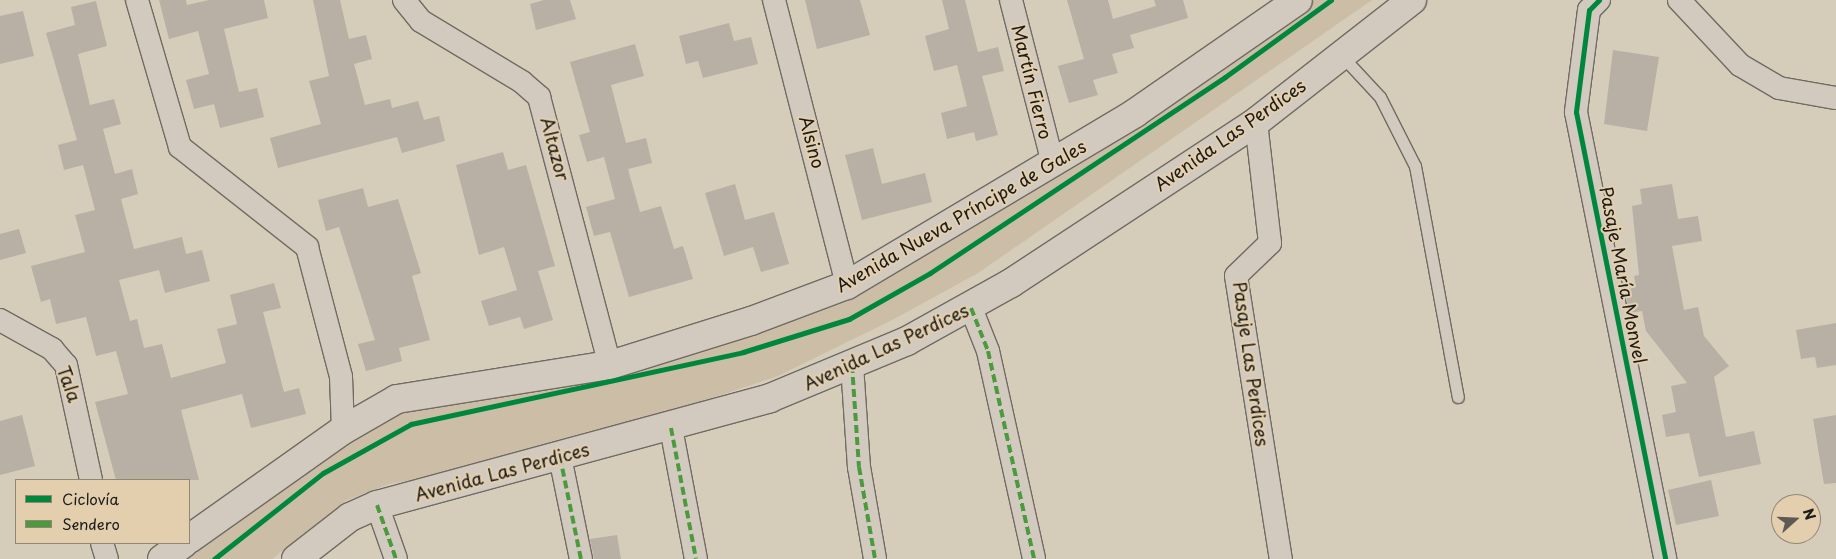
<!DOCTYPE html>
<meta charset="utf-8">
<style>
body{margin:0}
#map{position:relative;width:1836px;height:559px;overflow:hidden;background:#d6ccba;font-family:"Playpen Sans",sans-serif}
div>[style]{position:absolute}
.green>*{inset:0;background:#cbbda6}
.building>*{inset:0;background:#b8b0a4}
.roads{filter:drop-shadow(1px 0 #706b63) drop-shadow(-1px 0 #706b63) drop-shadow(0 1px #706b63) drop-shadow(0 -1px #706b63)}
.lane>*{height:11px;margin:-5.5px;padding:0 5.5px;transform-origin:5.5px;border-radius:5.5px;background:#d2cabe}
.street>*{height:22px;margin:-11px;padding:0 11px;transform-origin:11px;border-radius:11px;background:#d2cabe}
.primary>*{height:28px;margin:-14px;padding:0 14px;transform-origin:14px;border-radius:14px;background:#d2cabe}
.quiet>*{height:4px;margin-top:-2px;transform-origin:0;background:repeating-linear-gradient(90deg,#4c9a3e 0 8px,transparent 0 12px)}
.cycleway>*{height:5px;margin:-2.5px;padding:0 2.5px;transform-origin:2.5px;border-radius:2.5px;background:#00873e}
span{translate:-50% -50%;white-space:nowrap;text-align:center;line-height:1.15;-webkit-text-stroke:4px #e3cfad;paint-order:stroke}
.street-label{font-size:18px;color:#1c1c1c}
.legend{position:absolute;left:15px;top:479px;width:175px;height:65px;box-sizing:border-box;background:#e3cfad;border:1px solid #938773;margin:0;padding:6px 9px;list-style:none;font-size:15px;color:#1c1c1c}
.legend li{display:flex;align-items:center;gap:10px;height:25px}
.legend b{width:25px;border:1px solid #938773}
.north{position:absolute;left:1771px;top:494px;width:50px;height:50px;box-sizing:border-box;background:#e3cfad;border:1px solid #938773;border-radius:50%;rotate:70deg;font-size:14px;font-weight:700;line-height:20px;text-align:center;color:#1c1c1c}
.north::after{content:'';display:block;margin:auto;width:18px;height:22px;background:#5d5a53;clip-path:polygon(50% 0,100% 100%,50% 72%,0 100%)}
</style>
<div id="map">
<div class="green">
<div style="clip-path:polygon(1314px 0,1372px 0,978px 273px,894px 319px,778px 376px,673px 411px,582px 433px,451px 473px,389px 484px,347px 500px,272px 559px,185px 559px,354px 436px,413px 405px,824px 308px,1122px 136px)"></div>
</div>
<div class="building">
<div style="clip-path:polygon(159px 0,186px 0,187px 5px,209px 0,264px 0,268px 18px,224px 29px,239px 92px,257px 88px,264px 117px,220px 128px,214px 104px,194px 109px,186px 80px,209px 74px,198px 31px,169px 39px)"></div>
<div style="clip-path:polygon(313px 0,340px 0,349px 39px,366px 35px,372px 59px,354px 64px,365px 105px,390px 99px,392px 108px,418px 101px,424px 120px,439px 116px,445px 141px,402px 153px,397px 137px,278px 168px,270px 138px,321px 124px,309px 81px,329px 76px)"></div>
<div style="clip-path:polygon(544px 0,570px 0,576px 19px,536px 30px,530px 4px)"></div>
<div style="clip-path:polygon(805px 0,860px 0,870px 35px,817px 49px)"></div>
<div style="clip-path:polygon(942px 0,965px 0,978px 52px,998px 47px,1004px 71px,982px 76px,998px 135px,976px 141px,974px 132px,947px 139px,941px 113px,967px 106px,957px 65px,934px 71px,925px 36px,949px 29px)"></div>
<div style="clip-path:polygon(1067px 0,1108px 0,1113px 19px,1156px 6px,1154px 0,1183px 0,1188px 18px,1130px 35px,1134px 48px,1112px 54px,1118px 73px,1093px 80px,1098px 95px,1069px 103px,1058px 66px,1084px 59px)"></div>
<div style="clip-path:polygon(96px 1px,107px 46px,78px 54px,90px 105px,114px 99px,121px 124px,103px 129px,115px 174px,132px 169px,138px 194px,121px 199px,134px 249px,182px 237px,186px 254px,202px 250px,210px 281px,165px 293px,159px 270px,119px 280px,130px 321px,137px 319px,144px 348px,162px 344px,171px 378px,226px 363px,217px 329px,237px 324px,230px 295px,274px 283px,281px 308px,263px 312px,284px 392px,299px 388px,306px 414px,251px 428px,242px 394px,181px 410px,199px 480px,116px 480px,95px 402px,128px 394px,116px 351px,96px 356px,86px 317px,56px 324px,50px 299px,41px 302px,31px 266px,85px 252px,75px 215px,95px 210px,83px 165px,64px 170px,58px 145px,77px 140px,46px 33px,75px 25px,71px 7px)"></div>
<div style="clip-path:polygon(23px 11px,34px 56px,0 64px,0 16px)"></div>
<div style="clip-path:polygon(729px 23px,734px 41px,751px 37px,758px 64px,703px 78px,698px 61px,686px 64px,679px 36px)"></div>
<div style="clip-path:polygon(635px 44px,644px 76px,611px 85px,626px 143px,646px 138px,652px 163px,628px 169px,640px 212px,661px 206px,674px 249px,683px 246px,693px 279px,629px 297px,610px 232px,594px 236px,586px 207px,615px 199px,604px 157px,587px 162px,579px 135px,590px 132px,570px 62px)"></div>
<div style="clip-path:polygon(1613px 50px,1659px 57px,1647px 131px,1604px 124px)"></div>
<div style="clip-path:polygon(873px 148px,882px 184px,925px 173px,932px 202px,862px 220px,845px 155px)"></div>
<div style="clip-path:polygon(503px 152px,508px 170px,526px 165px,555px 266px,538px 271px,553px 320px,524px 329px,520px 317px,489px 326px,481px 301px,517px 290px,504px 247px,479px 255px,456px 165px)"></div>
<div style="clip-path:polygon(735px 184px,745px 220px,774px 212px,789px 264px,761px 272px,753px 247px,724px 256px,705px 193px)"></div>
<div style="clip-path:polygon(1672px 184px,1678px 219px,1698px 216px,1702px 241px,1672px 246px,1684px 310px,1698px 307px,1704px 336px,1729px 366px,1714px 377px,1726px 437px,1754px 431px,1761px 464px,1699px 477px,1689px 433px,1666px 437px,1662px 415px,1676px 412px,1671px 386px,1687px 383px,1646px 331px,1642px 311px,1629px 313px,1625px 290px,1636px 287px,1634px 276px,1639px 275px,1632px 206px,1642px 204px,1640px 189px)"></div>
<div style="clip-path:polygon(363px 188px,368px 207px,398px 199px,421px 273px,412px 276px,430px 340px,399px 348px,402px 361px,366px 371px,358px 344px,375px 340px,339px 227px,326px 231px,318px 200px)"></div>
<div style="clip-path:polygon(19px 229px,26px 253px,0 260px,0 234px)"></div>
<div style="clip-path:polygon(1836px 323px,1836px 365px,1817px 368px,1815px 357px,1801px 359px,1796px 330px)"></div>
<div style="clip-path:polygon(22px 415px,35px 466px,0 475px,0 421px)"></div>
<div style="clip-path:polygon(1836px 415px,1836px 483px,1824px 484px,1813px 419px)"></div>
<div style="clip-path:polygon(1711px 480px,1719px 516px,1676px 525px,1668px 490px)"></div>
<div style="clip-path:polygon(617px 535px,621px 559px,594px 559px,590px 539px)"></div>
</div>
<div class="roads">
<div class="lane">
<div style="left:1341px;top:55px;width:57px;rotate:47.1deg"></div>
<div style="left:1380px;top:97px;width:77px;rotate:63.1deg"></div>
<div style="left:1415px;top:166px;width:235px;rotate:79.5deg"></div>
</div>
<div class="street">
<div style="left:137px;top:0;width:153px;rotate:73.7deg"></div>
<div style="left:180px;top:147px;width:162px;rotate:38.2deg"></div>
<div style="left:307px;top:247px;width:134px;rotate:75.3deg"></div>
<div style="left:341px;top:377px;width:53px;rotate:87.8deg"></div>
<div style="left:404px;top:0;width:27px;rotate:51deg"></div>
<div style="left:421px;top:21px;width:118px;rotate:31.1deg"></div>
<div style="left:522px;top:82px;width:23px;rotate:41deg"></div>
<div style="left:539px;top:97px;width:277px;rotate:75.2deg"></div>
<div style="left:774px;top:0;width:294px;rotate:75.6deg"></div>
<div style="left:1011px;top:0;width:168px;rotate:75.6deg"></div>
<div style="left:1599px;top:0;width:14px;rotate:135deg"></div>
<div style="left:1589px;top:10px;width:103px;rotate:97.3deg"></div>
<div style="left:1576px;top:112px;width:456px;rotate:78.7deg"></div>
<div style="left:1679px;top:0;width:89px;rotate:46.8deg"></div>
<div style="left:1740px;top:65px;width:45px;rotate:30.5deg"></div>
<div style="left:1779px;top:88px;width:58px;rotate:10deg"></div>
<div style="left:1256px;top:122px;width:122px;rotate:83.4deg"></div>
<div style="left:1270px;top:243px;width:47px;rotate:135.9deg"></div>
<div style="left:1236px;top:276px;width:287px;rotate:81deg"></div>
<div style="left:971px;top:308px;width:46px;rotate:68.4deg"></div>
<div style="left:988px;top:351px;width:213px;rotate:77.5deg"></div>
<div style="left:0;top:320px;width:60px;rotate:29.1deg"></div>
<div style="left:52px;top:349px;width:21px;rotate:49deg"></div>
<div style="left:66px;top:365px;width:118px;rotate:77.7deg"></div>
<div style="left:852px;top:365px;width:102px;rotate:86.1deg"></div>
<div style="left:859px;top:467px;width:93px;rotate:80.1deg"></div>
<div style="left:671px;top:428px;width:133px;rotate:79.2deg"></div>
<div style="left:560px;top:457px;width:104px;rotate:78.4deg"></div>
<div style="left:377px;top:505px;width:57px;rotate:70.6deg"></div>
<div style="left:102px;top:543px;width:17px;rotate:73deg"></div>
</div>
<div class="primary">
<div style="left:189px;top:539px;width:189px;rotate:-35.3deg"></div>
<div style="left:343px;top:430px;width:62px;rotate:-29.9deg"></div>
<div style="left:397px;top:399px;width:216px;rotate:-9.1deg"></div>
<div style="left:610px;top:365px;width:148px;rotate:-17.3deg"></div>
<div style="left:751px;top:321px;width:103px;rotate:-20.6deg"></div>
<div style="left:847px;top:285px;width:335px;rotate:-30.8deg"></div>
<div style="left:1135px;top:113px;width:198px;rotate:-34.7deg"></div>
<div style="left:162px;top:559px;width:27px;rotate:-36deg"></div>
<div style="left:296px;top:559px;width:68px;rotate:-37.9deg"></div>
<div style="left:350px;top:517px;width:30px;rotate:-24deg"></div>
<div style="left:377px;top:505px;width:407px;rotate:-15.2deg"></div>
<div style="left:770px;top:398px;width:148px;rotate:-22.6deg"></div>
<div style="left:907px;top:341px;width:119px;rotate:-29.1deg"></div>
<div style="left:1011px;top:283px;width:293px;rotate:-33.3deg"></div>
<div style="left:1256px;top:122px;width:198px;rotate:-38deg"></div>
</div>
</div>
<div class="quiet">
<div style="left:971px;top:308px;width:46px;rotate:68.4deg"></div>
<div style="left:988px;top:351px;width:213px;rotate:77.5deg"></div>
<div style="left:852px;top:365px;width:102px;rotate:86.1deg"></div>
<div style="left:859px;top:467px;width:93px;rotate:80.1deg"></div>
<div style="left:671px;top:428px;width:133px;rotate:79.2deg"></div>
<div style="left:560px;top:457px;width:104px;rotate:78.4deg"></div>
<div style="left:377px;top:505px;width:57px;rotate:70.6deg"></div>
</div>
<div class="cycleway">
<div style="left:1599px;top:0;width:14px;rotate:135deg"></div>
<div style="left:1589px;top:10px;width:103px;rotate:97.3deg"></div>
<div style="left:1576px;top:112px;width:456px;rotate:78.7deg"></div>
<div style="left:214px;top:559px;width:139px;rotate:-38.3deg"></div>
<div style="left:323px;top:473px;width:101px;rotate:-29.1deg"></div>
<div style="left:411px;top:424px;width:340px;rotate:-12.2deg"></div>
<div style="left:743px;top:352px;width:111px;rotate:-17.3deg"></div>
<div style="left:849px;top:319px;width:93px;rotate:-29.6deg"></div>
<div style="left:930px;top:273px;width:354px;rotate:-33.6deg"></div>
<div style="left:1225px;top:77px;width:131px;rotate:-36deg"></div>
</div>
<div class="street-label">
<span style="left:1032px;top:82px;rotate:76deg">Martín Fierro</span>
<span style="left:1230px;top:135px;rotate:-35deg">Avenida Las Perdices</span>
<span style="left:812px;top:142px;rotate:75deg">Alsino</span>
<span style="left:555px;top:149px;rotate:75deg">Altazor</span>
<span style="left:961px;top:216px;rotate:-30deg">Avenida Nueva Príncipe de Gales</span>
<span style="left:1623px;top:275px;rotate:79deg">Pasaje María Monvel</span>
<span style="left:886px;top:347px;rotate:-25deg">Avenida Las Perdices</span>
<span style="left:1251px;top:364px;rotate:82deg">Pasaje Las Perdices</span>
<span style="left:69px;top:384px;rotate:70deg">Tala</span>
<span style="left:502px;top:472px;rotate:-15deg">Avenida Las Perdices</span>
</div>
<ul class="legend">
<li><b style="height:6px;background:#00873e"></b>Ciclovía</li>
<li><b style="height:6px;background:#4c9a3e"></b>Sendero</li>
</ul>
<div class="north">N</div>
</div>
